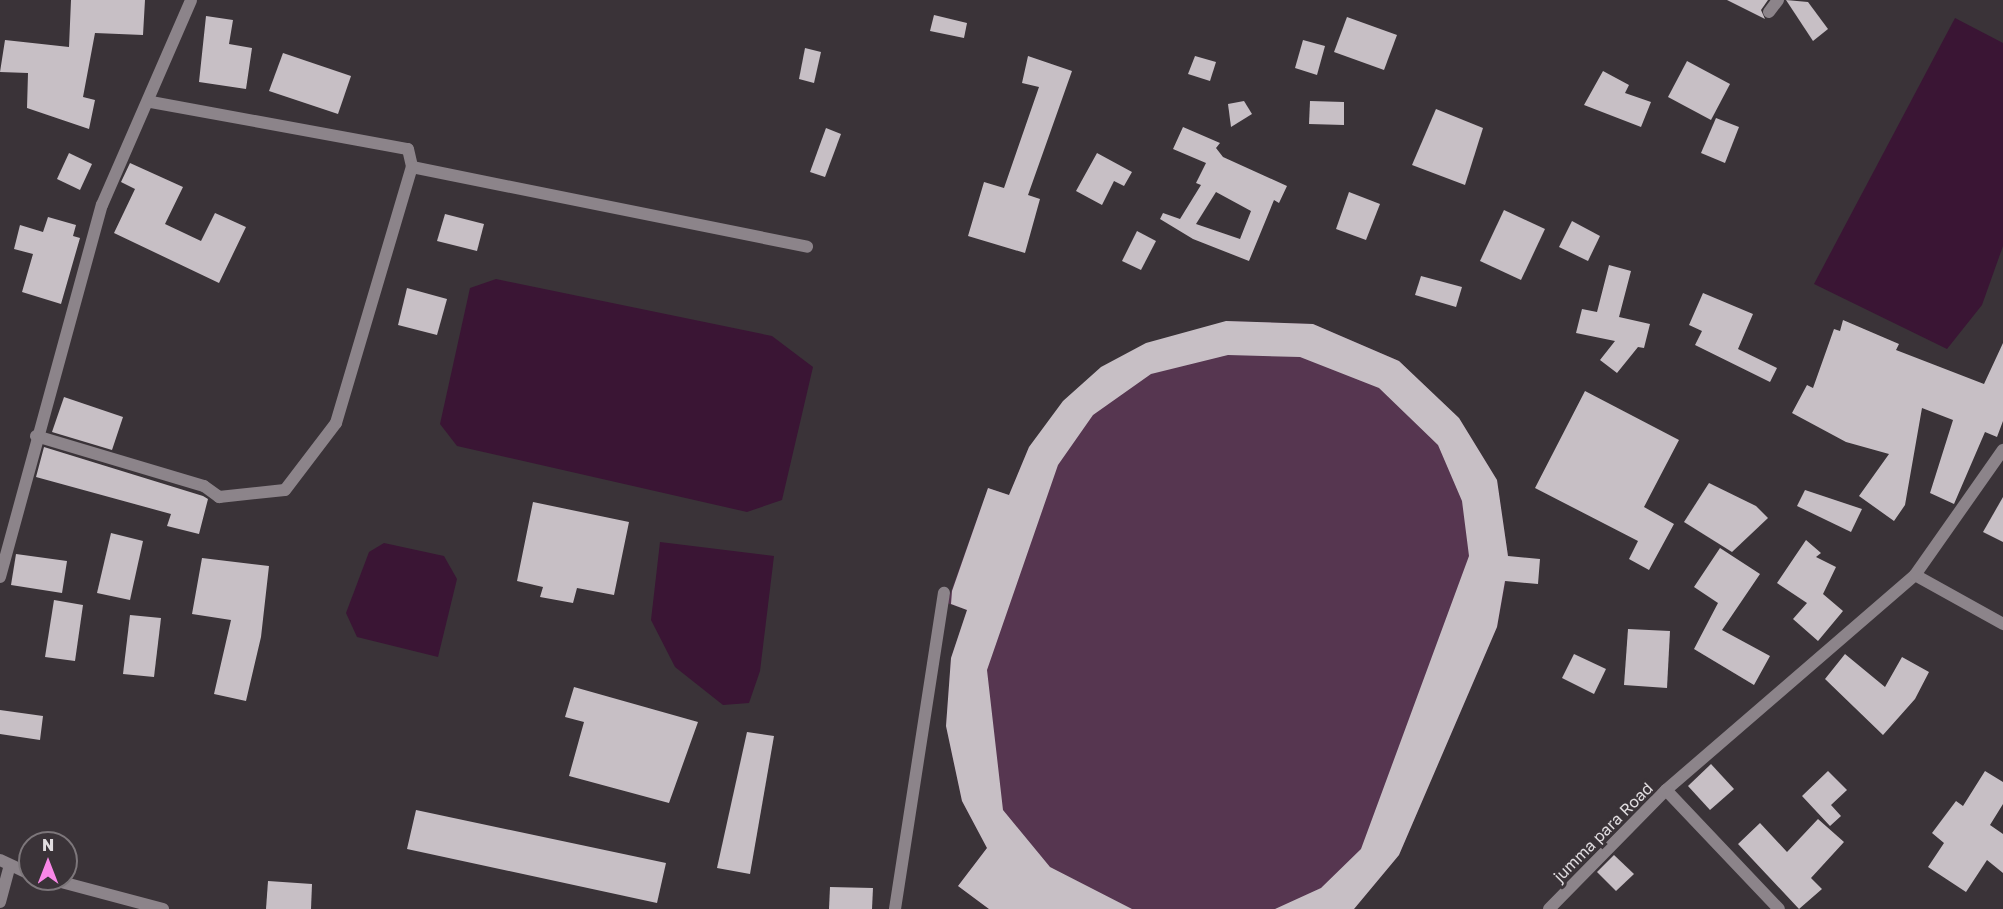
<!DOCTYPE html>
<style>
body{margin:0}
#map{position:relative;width:2003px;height:909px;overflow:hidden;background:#3a3338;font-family:"Golos Text",sans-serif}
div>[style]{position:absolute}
.green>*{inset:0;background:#563650}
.water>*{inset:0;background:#3a1534}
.building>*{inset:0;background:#c7bfc5}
.minor>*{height:12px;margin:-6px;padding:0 6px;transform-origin:6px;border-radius:6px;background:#8c848a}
span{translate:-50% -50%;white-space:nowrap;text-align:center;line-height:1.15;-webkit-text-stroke:6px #3a3338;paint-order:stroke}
.street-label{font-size:16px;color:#e1dde0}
.north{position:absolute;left:18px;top:831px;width:60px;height:60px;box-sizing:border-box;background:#3a3338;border:2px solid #7d777b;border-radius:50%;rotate:0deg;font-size:16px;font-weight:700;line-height:24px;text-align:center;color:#e1dde0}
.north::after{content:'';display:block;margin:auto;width:21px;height:27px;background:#fa87e8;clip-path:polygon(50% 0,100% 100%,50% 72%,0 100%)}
</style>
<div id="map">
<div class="green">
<div style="clip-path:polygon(1226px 321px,1313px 324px,1399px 361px,1459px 418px,1497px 480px,1509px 563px,1497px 627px,1399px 855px,1354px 909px,989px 909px,958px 886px,987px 848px,962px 801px,946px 726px,951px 658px,967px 610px,947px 603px,988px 488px,1009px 495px,1029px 447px)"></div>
</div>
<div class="water">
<div style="clip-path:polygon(1955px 18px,2003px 43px,2003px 246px,1982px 305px,1947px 349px,1814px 284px)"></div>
<div style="clip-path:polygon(496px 279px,772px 336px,813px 367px,782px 500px,747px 512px,457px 446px,440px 424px,470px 288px)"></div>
<div style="clip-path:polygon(660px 542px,774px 556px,760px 671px,749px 703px,723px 705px,675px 667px,651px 620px)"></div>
<div style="clip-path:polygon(384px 543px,444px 556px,457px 579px,438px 657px,357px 637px,346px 613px,369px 552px)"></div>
</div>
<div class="building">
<div style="clip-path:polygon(71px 0,145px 0,143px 35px,95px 33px,83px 97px,95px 100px,89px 129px,27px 108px,28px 73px,0 72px,5px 40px,69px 47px)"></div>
<div style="clip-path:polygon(1727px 0,1768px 0,1761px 10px,1765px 19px)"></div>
<div style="clip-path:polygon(1786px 0,1808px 2px,1828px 29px,1813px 41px)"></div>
<div style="clip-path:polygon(934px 15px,967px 23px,964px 38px,930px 31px)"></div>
<div style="clip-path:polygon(206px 16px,233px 20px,229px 44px,252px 48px,246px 89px,199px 82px)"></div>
<div style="clip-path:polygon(1347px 17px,1397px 35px,1384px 70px,1334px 52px)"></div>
<div style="clip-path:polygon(1303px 40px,1325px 46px,1317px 75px,1295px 68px)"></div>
<div style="clip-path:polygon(805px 48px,821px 52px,814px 83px,799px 79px)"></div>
<div style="clip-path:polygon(283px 53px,351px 76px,338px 114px,269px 91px)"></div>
<div style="clip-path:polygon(1028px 56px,1072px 71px,1028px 195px,1040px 199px,1025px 253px,968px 236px,984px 182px,1004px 188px,1039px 87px,1022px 83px)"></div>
<div style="clip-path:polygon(1195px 56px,1216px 62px,1210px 81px,1188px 74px)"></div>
<div style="clip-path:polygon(1687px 61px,1730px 84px,1711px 120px,1668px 97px)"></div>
<div style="clip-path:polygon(1603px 71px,1629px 85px,1625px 93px,1651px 102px,1641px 127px,1584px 105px)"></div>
<div style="clip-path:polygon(1244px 101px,1252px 114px,1231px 127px,1228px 104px)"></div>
<div style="clip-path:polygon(1310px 101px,1344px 102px,1344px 125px,1309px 124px)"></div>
<div style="clip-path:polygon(1436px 109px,1483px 128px,1465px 185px,1412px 165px)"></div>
<div style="clip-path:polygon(1716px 118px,1739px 127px,1725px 163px,1701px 153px)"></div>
<div style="clip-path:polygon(evenodd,1183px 127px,1220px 143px,1216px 148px,1223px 157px,1287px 186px,1279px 203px,1274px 200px,1249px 261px,1193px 239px,1160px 219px,1163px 213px,1180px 219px,1201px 185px,1196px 183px,1206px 163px,1173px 149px,1183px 127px,1216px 192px,1251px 211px,1240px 239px,1196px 224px,1216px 192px)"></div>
<div style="clip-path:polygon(826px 128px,841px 134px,825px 177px,810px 172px)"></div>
<div style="clip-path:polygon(69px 153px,92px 164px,80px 190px,57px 179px)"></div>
<div style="clip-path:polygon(1097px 153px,1132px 172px,1124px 186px,1114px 181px,1102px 205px,1076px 191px)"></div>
<div style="clip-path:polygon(130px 163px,183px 187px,165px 224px,201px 241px,215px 213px,246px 227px,219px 283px,114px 233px,135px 189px,121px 182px)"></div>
<div style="clip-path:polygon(1349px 192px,1380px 204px,1366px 240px,1336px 229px)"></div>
<div style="clip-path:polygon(1504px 210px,1545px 229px,1521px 280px,1480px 261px)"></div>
<div style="clip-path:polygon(445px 214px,484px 224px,477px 251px,437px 241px)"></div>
<div style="clip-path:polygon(48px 217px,76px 225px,73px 236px,80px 238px,61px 304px,22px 292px,33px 254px,14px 249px,20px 225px,43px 232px)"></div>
<div style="clip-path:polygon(1572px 221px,1600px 236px,1588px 261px,1559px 247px)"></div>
<div style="clip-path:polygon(1137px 231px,1156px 241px,1141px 270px,1122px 261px)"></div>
<div style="clip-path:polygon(1609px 265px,1631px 271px,1619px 317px,1650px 324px,1644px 348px,1638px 347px,1617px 373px,1600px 360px,1615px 341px,1576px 333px,1582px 309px,1597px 312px)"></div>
<div style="clip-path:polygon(1421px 276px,1462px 287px,1456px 307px,1415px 295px)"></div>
<div style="clip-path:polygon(407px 288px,447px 299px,437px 335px,398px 325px)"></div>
<div style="clip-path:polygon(1703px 293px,1753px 314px,1738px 349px,1777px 368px,1770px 382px,1695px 345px,1702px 331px,1689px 325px)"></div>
<div style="clip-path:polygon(1843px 320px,1899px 344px,1896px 350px,1984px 384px,2003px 343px,2003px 421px,1997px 437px,1985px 432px,1954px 504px,1930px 493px,1953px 420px,1922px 408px,1905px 505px,1894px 521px,1859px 496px,1889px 454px,1846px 442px,1792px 413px,1807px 385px,1813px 388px,1834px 329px,1840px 331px)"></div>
<div style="clip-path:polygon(1226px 321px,1313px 324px,1399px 361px,1459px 418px,1497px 480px,1508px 556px,1540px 559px,1538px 584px,1505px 581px,1497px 627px,1399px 855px,1354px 909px,1275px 909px,1321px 888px,1361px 849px,1469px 556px,1462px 501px,1438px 445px,1379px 388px,1300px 357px,1228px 355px,1151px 374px,1093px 415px,1058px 465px,987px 670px,1003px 810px,1050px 867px,1132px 909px,989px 909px,958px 886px,987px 848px,962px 801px,946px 726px,951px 658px,967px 610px,951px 604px,952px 591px,988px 488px,1009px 495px,1029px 447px,1063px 401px,1101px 367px,1146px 343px)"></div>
<div style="clip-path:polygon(1585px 391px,1679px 440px,1644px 507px,1674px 524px,1649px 570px,1629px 559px,1638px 541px,1535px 488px)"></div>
<div style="clip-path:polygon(64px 397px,123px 417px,112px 450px,52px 432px)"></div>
<div style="clip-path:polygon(44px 447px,203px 496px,208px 499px,199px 534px,167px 526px,171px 514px,36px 477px)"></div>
<div style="clip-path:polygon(1709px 483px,1756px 506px,1768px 518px,1732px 552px,1684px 522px)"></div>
<div style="clip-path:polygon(1805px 490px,1862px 509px,1851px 532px,1797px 506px)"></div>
<div style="clip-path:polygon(2003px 497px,2003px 542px,1983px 532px)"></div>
<div style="clip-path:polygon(533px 502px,629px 522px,614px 595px,577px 588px,573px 603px,540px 597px,543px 587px,517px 581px)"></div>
<div style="clip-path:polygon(111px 533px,143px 541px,130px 600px,97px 593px)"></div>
<div style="clip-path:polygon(1806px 540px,1821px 553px,1816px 557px,1836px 567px,1823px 594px,1843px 611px,1818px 641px,1793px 619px,1807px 603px,1777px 583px)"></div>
<div style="clip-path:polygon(1720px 548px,1760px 574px,1722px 630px,1770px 656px,1754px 685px,1694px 649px,1718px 603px,1694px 587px)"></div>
<div style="clip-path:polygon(16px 554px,67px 561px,62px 593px,11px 585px)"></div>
<div style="clip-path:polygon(202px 558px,269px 566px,261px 637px,246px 701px,214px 694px,231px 620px,192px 614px)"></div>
<div style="clip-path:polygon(54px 600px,83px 605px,75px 661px,45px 657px)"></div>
<div style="clip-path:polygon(130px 615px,161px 618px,154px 677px,123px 674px)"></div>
<div style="clip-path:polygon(1628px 629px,1670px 631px,1667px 688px,1624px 685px)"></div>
<div style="clip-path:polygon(1574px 654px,1606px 669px,1594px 694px,1562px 678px)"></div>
<div style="clip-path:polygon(1845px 654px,1885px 687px,1902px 657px,1929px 672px,1915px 699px,1883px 735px,1825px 679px)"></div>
<div style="clip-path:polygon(574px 687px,698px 722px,669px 803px,569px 776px,584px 722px,565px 717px)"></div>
<div style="clip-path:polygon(0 710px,43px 716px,40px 740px,0 734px)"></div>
<div style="clip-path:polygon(747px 732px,774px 736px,750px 874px,717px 868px)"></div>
<div style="clip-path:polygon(1711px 764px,1734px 789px,1710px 810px,1688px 786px)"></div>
<div style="clip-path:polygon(1828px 771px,1847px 790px,1831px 805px,1841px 816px,1830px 826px,1802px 796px)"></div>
<div style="clip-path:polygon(1985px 771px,2003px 782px,2003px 804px,1990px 825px,2003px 834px,2003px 873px,1987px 860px,1966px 892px,1928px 867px,1944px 843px,1932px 833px,1956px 801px,1963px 806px)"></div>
<div style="clip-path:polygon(416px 810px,666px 863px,657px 903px,407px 849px)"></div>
<div style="clip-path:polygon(1818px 819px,1844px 842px,1811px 878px,1822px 889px,1799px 909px,1738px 844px,1760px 823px,1787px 852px)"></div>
<div style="clip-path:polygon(1614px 855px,1634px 874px,1616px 891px,1597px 872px)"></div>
<div style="clip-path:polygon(268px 881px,312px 884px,311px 909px,266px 909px)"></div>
<div style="clip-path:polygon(830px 887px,873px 888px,872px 909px,829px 909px)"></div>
</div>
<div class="minor">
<div style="left:1769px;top:12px;width:15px;rotate:-53deg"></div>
<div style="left:151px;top:102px;width:261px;rotate:10.4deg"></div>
<div style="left:408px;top:149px;width:18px;rotate:77deg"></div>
<div style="left:36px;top:436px;width:175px;rotate:16.6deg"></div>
<div style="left:204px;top:486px;width:19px;rotate:36deg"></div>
<div style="left:219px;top:497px;width:66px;rotate:-6.1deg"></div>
<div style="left:285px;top:490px;width:84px;rotate:-52.7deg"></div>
<div style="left:336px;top:423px;width:267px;rotate:-73.5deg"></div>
<div style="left:412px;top:167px;width:403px;rotate:11.4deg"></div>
<div style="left:1915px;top:575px;width:101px;rotate:29.1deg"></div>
<div style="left:0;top:577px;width:386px;rotate:-74.7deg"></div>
<div style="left:102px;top:205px;width:223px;rotate:-66.5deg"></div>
<div style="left:1666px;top:790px;width:329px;rotate:-40.8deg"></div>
<div style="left:1915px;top:575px;width:153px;rotate:-54.9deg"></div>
<div style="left:0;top:860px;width:33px;rotate:25deg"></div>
<div style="left:50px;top:879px;width:117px;rotate:14.9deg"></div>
<div style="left:0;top:902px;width:35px;rotate:-75deg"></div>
<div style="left:895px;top:909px;width:320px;rotate:-81.2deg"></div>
<div style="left:1549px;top:909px;width:167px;rotate:-45.5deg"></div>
<div style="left:1666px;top:790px;width:164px;rotate:46.5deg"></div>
</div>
<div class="street-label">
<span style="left:1603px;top:832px;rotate:-45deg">jumma para Road</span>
</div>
<div class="north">N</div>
</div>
